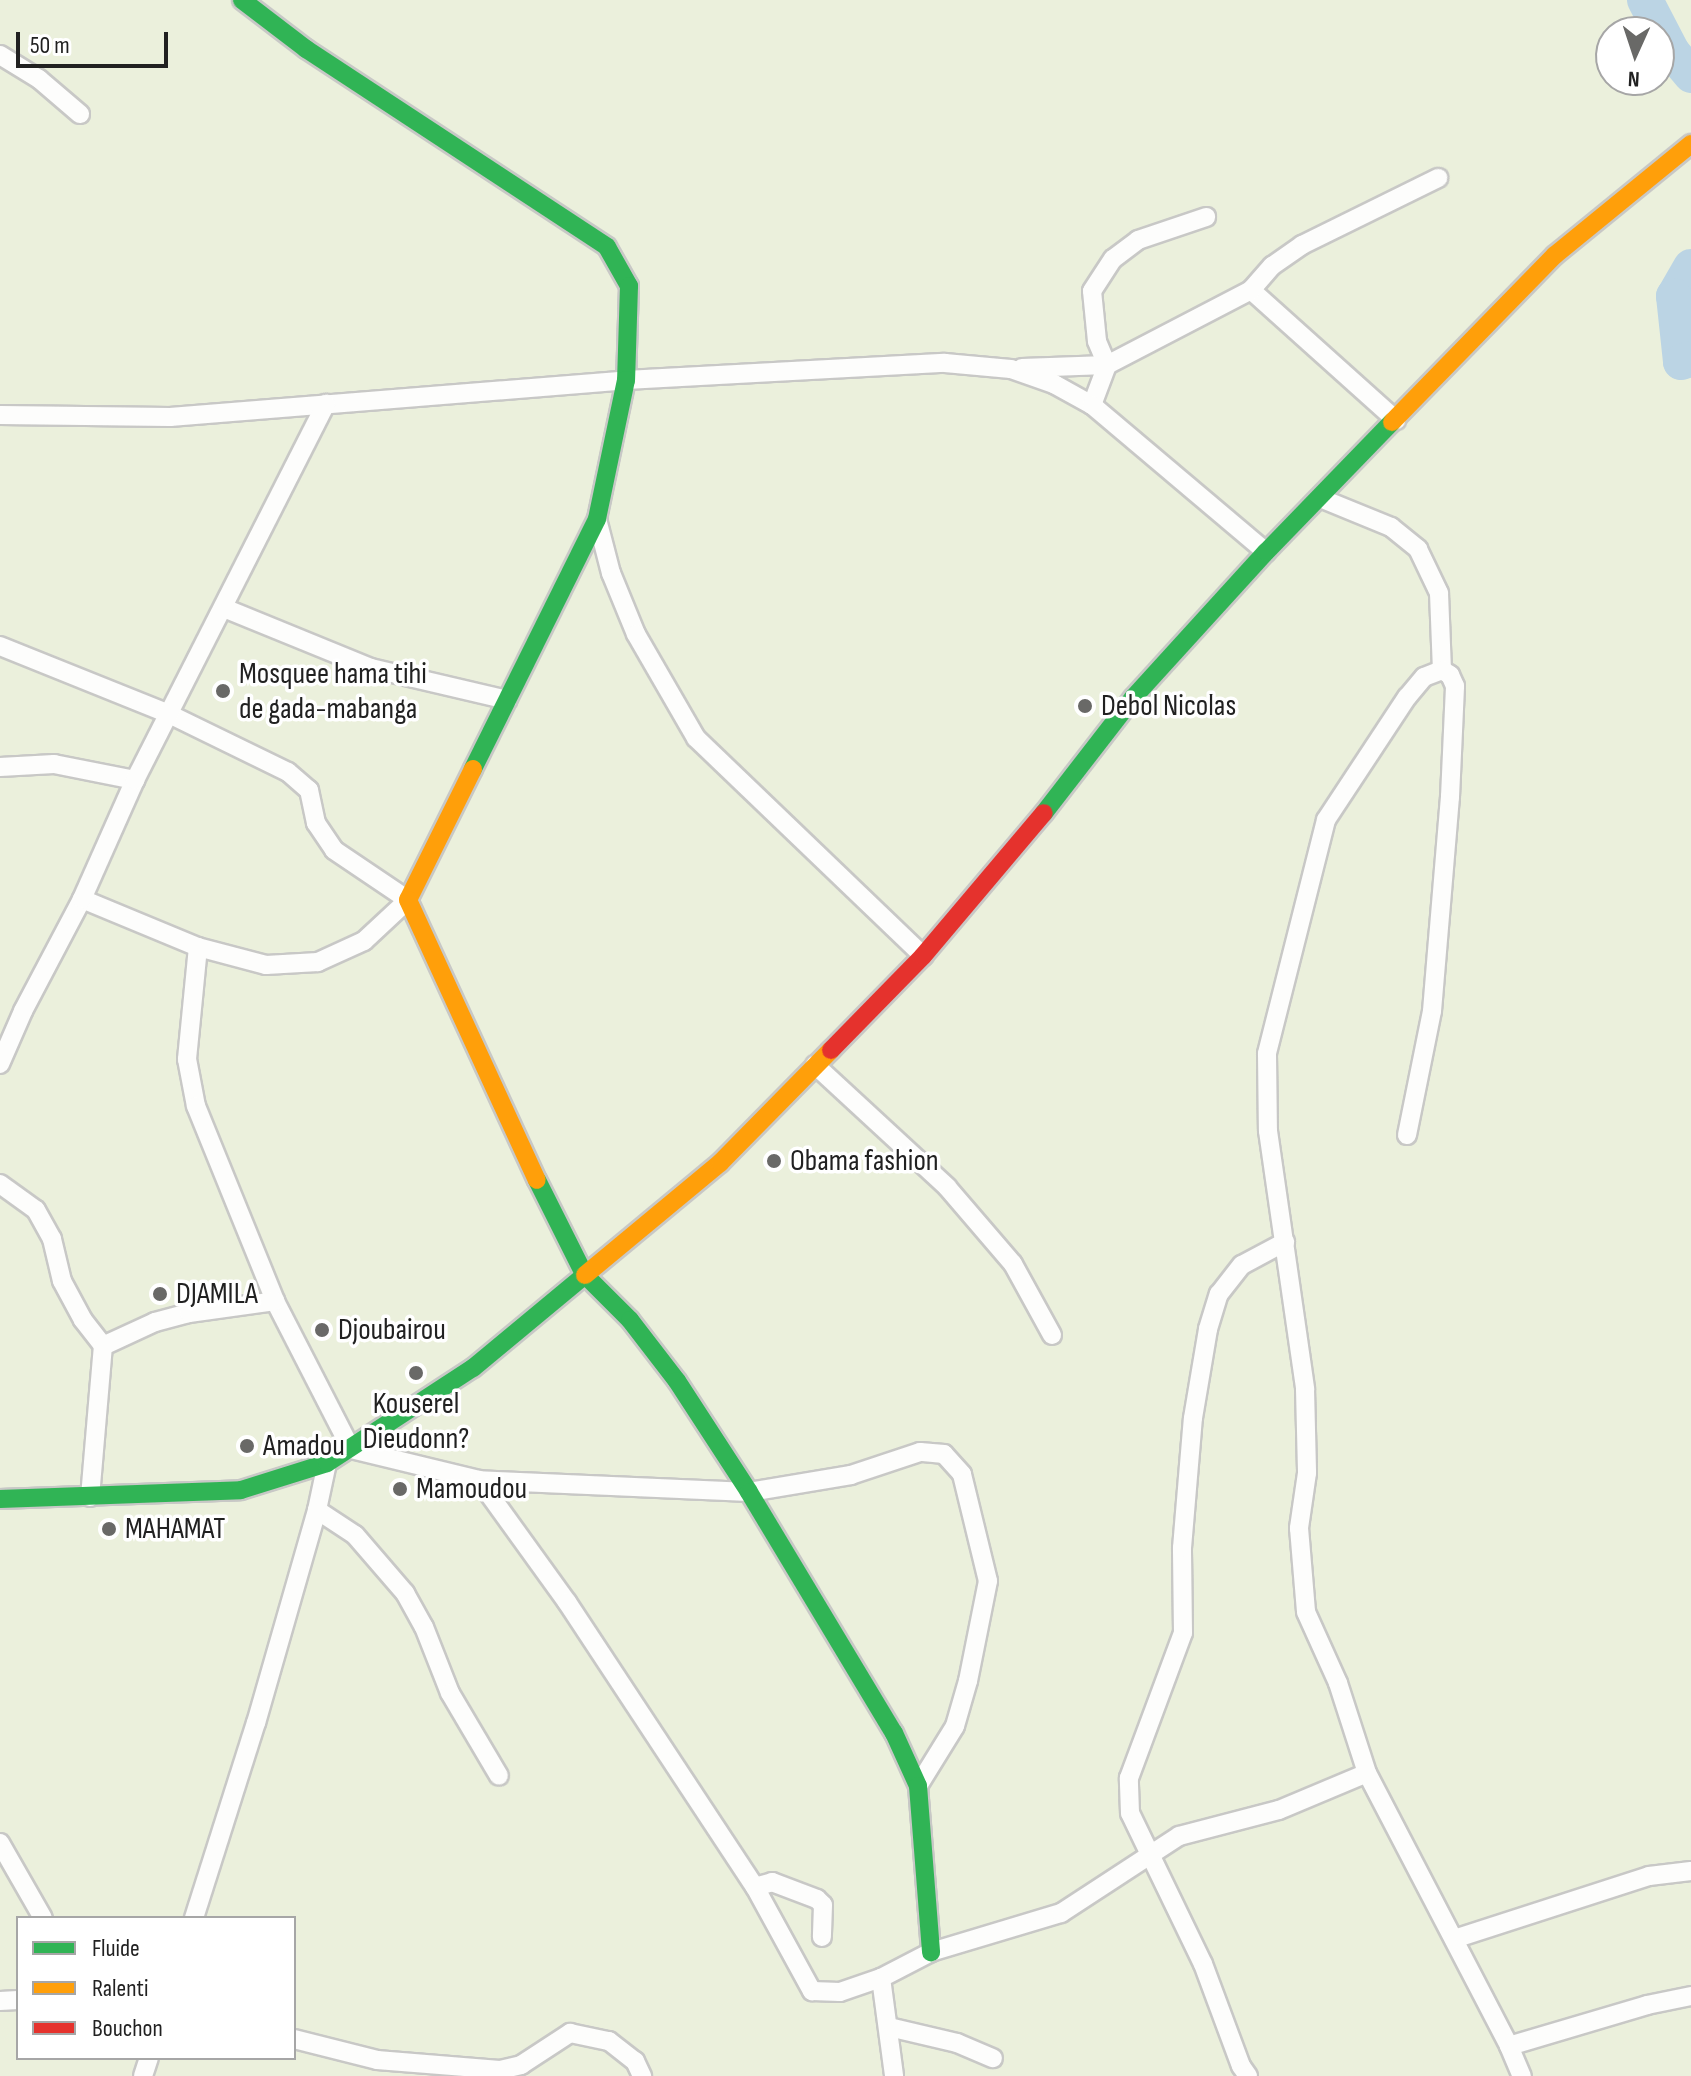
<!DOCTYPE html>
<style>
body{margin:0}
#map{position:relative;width:1691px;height:2076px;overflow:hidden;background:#efefea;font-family:"Sofia Sans Condensed",sans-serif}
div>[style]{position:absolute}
.farmland>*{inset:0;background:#ebf0dc}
.river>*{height:36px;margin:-18px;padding:0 18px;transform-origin:18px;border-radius:18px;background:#bbd4e4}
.roads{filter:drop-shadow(2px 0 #c8c8c6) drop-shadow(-2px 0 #c8c8c6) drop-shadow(0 2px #c8c8c6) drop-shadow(0 -2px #c8c8c6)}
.street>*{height:18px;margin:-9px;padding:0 9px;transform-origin:9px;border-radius:9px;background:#fdfdfc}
.fast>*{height:18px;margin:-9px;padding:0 9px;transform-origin:9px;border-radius:9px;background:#30b455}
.slow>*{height:18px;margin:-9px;padding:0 9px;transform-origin:9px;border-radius:9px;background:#ff9f0a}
.jam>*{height:18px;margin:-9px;padding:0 9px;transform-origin:9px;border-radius:9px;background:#e5322d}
.dots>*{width:22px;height:22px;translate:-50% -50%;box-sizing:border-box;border:4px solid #fff;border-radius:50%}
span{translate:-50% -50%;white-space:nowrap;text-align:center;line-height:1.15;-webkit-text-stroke:7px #fff;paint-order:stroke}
.poi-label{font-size:30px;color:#212121}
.left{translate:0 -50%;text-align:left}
.legend{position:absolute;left:16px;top:1916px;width:280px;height:144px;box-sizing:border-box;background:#fff;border:2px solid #a6a6a6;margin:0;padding:10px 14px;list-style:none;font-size:24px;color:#212121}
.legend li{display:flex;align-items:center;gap:16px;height:40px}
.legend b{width:40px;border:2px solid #a6a6a6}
.north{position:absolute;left:1595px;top:16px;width:80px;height:80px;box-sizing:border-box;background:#fff;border:2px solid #a6a6a6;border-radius:50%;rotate:183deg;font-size:22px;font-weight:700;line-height:32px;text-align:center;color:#212121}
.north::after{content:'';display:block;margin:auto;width:28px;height:36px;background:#696967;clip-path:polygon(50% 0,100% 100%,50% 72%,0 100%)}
.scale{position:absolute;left:16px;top:32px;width:152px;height:36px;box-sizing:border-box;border:4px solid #212121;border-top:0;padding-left:10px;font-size:24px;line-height:28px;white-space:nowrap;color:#212121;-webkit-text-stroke:6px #fff;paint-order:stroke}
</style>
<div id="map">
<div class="farmland">
<div style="clip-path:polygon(evenodd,0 0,1691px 0,1691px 2076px,0 2076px,0 0,1611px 32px,1659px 32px,1659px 80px,1611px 80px,1611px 32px,0 0,18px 1918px,294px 1918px,294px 2058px,18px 2058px,18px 1918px)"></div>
</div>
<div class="river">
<div style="left:1645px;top:0;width:59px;rotate:62.6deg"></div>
<div style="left:1672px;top:52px;width:30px;rotate:50deg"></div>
<div style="left:1691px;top:267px;width:34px;rotate:120deg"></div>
<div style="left:1674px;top:296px;width:66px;rotate:83.9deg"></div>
<div style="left:1681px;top:362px;width:10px;rotate:-17deg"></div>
</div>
<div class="roads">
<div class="street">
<div style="left:0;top:55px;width:46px;rotate:31.6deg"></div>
<div style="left:39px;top:79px;width:54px;rotate:40.5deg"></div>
<div style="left:1251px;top:290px;width:195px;rotate:41.9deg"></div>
<div style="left:1022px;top:368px;width:85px;rotate:-2deg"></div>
<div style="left:1107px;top:365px;width:162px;rotate:-27.5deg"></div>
<div style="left:1251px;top:290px;width:32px;rotate:-49deg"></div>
<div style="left:1272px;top:266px;width:37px;rotate:-35deg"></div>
<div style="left:1302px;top:245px;width:152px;rotate:-26.2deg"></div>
<div style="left:1092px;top:405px;width:43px;rotate:-69.4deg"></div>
<div style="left:1107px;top:365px;width:26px;rotate:-113deg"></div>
<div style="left:1097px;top:341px;width:50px;rotate:-95.7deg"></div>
<div style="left:1092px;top:291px;width:38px;rotate:-57deg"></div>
<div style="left:1113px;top:259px;width:31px;rotate:-37deg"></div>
<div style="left:1138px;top:240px;width:72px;rotate:-18.7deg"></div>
<div style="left:0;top:415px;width:170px;rotate:0.7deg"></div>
<div style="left:170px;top:417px;width:457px;rotate:-4.6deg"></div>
<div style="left:626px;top:380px;width:319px;rotate:-3.1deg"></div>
<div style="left:945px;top:363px;width:66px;rotate:5.2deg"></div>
<div style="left:1011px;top:369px;width:46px;rotate:19.2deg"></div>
<div style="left:1054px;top:384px;width:43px;rotate:28.9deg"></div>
<div style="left:1092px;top:405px;width:228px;rotate:40.2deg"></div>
<div style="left:1320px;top:498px;width:77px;rotate:22.2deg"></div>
<div style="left:1391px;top:527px;width:35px;rotate:39deg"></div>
<div style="left:1418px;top:549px;width:49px;rotate:64.5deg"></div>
<div style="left:1439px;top:593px;width:77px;rotate:87.8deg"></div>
<div style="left:597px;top:519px;width:56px;rotate:75.5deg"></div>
<div style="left:611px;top:573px;width:66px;rotate:67.7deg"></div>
<div style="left:636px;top:634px;width:120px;rotate:60deg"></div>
<div style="left:696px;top:738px;width:315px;rotate:43.8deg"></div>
<div style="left:224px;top:608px;width:159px;rotate:22.2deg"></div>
<div style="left:371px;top:668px;width:140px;rotate:13.2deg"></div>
<div style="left:0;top:646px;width:182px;rotate:21.9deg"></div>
<div style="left:169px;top:714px;width:132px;rotate:26deg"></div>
<div style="left:288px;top:772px;width:28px;rotate:41deg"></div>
<div style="left:309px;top:790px;width:34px;rotate:78deg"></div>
<div style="left:316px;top:823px;width:32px;rotate:56deg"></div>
<div style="left:334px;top:850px;width:89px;rotate:34deg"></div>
<div style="left:408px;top:900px;width:60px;rotate:137deg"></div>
<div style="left:364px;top:941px;width:51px;rotate:155.5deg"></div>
<div style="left:318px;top:962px;width:52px;rotate:176.7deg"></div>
<div style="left:266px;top:965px;width:70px;rotate:-165.2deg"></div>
<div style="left:0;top:767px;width:54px;rotate:-3.2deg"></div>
<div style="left:54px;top:764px;width:83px;rotate:11.2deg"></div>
<div style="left:82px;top:899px;width:126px;rotate:22.5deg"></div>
<div style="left:198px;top:947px;width:113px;rotate:95.6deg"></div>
<div style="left:187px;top:1059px;width:48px;rotate:79.2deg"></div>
<div style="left:196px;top:1106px;width:210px;rotate:67.9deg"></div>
<div style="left:275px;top:1301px;width:166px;rotate:62.8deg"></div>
<div style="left:351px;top:1449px;width:132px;rotate:13.6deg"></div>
<div style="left:0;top:1064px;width:58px;rotate:-66.5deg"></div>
<div style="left:23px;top:1011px;width:127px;rotate:-62.2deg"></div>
<div style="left:82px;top:899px;width:130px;rotate:-66deg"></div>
<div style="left:135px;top:780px;width:422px;rotate:-63.1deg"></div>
<div style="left:815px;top:1065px;width:180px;rotate:42.7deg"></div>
<div style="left:947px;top:1187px;width:101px;rotate:49.4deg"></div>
<div style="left:1013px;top:1264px;width:81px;rotate:61.2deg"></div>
<div style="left:1407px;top:1135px;width:126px;rotate:-78.6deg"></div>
<div style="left:1432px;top:1011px;width:215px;rotate:-85.2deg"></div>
<div style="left:1450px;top:797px;width:111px;rotate:-87.4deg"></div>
<div style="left:1455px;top:686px;width:12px;rotate:-114deg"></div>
<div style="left:1450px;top:675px;width:9px;rotate:-148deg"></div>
<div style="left:1442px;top:670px;width:19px;rotate:159deg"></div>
<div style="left:1424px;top:677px;width:26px;rotate:130deg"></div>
<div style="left:1407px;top:697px;width:147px;rotate:123.4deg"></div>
<div style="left:1326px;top:820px;width:241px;rotate:104.2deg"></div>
<div style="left:1267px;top:1054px;width:77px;rotate:89.3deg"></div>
<div style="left:1268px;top:1131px;width:261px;rotate:81.8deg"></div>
<div style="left:1305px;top:1389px;width:84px;rotate:88.6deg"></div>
<div style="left:1307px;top:1473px;width:56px;rotate:98.3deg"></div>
<div style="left:1299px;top:1528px;width:84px;rotate:85.2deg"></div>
<div style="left:1306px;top:1612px;width:78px;rotate:65.7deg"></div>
<div style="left:1338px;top:1683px;width:95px;rotate:72.1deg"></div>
<div style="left:1367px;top:1773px;width:308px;rotate:62.5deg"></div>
<div style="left:1509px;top:2046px;width:33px;rotate:67deg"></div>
<div style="left:0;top:1184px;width:44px;rotate:35.8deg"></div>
<div style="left:36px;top:1210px;width:33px;rotate:61deg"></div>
<div style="left:52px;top:1239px;width:43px;rotate:76.6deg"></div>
<div style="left:62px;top:1281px;width:44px;rotate:61.7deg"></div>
<div style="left:83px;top:1320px;width:33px;rotate:52deg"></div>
<div style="left:90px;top:1497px;width:152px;rotate:-85.1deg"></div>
<div style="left:103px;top:1346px;width:57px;rotate:-24.8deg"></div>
<div style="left:155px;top:1322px;width:35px;rotate:-15deg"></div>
<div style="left:189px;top:1313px;width:87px;rotate:-7.9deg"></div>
<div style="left:317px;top:1510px;width:45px;rotate:33.3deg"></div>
<div style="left:355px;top:1535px;width:77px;rotate:49.2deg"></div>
<div style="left:405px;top:1593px;width:39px;rotate:61deg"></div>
<div style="left:424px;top:1627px;width:71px;rotate:68.5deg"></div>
<div style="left:450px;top:1693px;width:96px;rotate:59.4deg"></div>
<div style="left:918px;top:1786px;width:70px;rotate:-58.3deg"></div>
<div style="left:955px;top:1726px;width:47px;rotate:-73.9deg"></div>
<div style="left:968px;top:1681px;width:102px;rotate:-78.7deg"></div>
<div style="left:988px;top:1581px;width:110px;rotate:-103.7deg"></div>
<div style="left:962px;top:1474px;width:27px;rotate:-132deg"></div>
<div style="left:944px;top:1454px;width:24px;rotate:-175deg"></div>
<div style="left:920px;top:1452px;width:73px;rotate:161.6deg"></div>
<div style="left:851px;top:1475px;width:103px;rotate:170.5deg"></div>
<div style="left:749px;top:1492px;width:270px;rotate:-177.5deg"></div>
<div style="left:479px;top:1480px;width:150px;rotate:54.2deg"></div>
<div style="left:567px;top:1602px;width:341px;rotate:56.6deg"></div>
<div style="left:755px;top:1887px;width:119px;rotate:61.3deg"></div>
<div style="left:812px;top:1991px;width:28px;rotate:2deg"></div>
<div style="left:840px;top:1992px;width:43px;rotate:-18.9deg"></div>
<div style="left:881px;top:1978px;width:56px;rotate:-27.5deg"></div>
<div style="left:931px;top:1952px;width:136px;rotate:-16.7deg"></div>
<div style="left:1061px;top:1913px;width:141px;rotate:-33.1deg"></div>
<div style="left:1179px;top:1836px;width:103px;rotate:-14.6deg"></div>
<div style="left:1279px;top:1810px;width:95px;rotate:-22.8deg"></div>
<div style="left:0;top:1843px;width:86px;rotate:60.2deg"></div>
<div style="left:755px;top:1887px;width:18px;rotate:-16deg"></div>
<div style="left:772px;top:1882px;width:48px;rotate:20.7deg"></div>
<div style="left:817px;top:1899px;width:8px;rotate:45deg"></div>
<div style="left:823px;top:1905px;width:32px;rotate:92deg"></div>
<div style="left:194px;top:1918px;width:205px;rotate:-72.4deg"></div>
<div style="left:256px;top:1723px;width:222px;rotate:-74deg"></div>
<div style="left:317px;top:1510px;width:48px;rotate:-78deg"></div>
<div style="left:1454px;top:1939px;width:205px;rotate:-17.9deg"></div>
<div style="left:1649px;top:1876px;width:42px;rotate:-6.8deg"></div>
<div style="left:881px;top:1978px;width:99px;rotate:82.4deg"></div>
<div style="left:0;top:2001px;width:18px;rotate:-3deg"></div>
<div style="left:889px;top:2027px;width:70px;rotate:13.2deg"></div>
<div style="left:957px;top:2043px;width:39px;rotate:23deg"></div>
<div style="left:294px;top:2039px;width:86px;rotate:14.2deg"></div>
<div style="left:377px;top:2060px;width:123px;rotate:4.6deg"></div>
<div style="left:500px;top:2070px;width:22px;rotate:-13deg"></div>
<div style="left:521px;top:2065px;width:59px;rotate:-33.1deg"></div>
<div style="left:570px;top:2033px;width:40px;rotate:12deg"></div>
<div style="left:609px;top:2041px;width:33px;rotate:38deg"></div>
<div style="left:635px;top:2061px;width:17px;rotate:65deg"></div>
<div style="left:1509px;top:2046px;width:144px;rotate:-16.5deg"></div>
<div style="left:1647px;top:2005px;width:45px;rotate:-11.6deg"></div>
<div style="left:143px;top:2076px;width:19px;rotate:-72deg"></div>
<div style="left:1248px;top:2076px;width:12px;rotate:-125deg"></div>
<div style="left:1241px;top:2066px;width:109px;rotate:-110.4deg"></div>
<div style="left:1203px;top:1964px;width:168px;rotate:-115.8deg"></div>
<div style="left:1130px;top:1813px;width:35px;rotate:-92deg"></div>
<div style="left:1129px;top:1778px;width:155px;rotate:-69.6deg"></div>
<div style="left:1183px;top:1633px;width:85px;rotate:-90.7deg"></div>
<div style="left:1182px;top:1548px;width:130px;rotate:-85.2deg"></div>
<div style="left:1193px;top:1418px;width:90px;rotate:-80.4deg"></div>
<div style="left:1208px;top:1329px;width:37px;rotate:-73deg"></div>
<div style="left:1219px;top:1294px;width:37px;rotate:-52deg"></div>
<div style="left:1242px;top:1265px;width:49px;rotate:-28.1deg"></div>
</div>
<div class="fast">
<div style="left:242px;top:0;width:81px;rotate:37.4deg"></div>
<div style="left:306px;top:49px;width:360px;rotate:33.3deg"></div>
<div style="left:607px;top:247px;width:45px;rotate:60.6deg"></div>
<div style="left:629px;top:286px;width:94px;rotate:91.8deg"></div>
<div style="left:626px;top:380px;width:142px;rotate:101.8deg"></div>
<div style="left:597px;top:519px;width:279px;rotate:116.4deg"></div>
<div style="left:1044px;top:813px;width:145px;rotate:-52.3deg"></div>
<div style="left:1133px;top:698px;width:197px;rotate:-47.7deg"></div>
<div style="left:1266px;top:552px;width:181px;rotate:-45.9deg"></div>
<div style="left:537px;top:1180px;width:105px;rotate:63.4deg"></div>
<div style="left:584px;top:1274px;width:65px;rotate:45deg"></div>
<div style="left:630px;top:1320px;width:77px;rotate:52.4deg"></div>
<div style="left:677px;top:1381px;width:132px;rotate:57deg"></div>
<div style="left:749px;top:1492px;width:281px;rotate:59deg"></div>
<div style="left:894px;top:1733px;width:58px;rotate:65.6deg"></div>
<div style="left:918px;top:1786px;width:167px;rotate:85.5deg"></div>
<div style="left:0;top:1499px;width:241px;rotate:-2.1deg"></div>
<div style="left:241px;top:1490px;width:90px;rotate:-17.4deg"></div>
<div style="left:327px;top:1463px;width:174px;rotate:-33.1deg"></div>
<div style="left:473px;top:1368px;width:146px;rotate:-39.7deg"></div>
</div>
<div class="slow">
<div style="left:1392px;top:422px;width:233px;rotate:-45.7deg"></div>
<div style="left:1555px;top:255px;width:176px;rotate:-39.2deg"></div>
<div style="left:473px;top:769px;width:146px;rotate:116.4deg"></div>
<div style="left:408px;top:900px;width:308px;rotate:65.3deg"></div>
<div style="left:585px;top:1275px;width:175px;rotate:-39.7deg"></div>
<div style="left:720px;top:1163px;width:158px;rotate:-45.5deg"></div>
</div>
<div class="jam">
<div style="left:831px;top:1050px;width:132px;rotate:-45.6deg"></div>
<div style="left:923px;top:956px;width:187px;rotate:-49.8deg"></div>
</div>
</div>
<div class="dots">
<div style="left:223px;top:691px;background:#696967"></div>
<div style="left:1085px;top:706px;background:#696967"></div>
<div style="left:774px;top:1161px;background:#696967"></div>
<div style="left:160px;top:1294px;background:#696967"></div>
<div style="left:322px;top:1330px;background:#696967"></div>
<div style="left:416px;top:1373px;background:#696967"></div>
<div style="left:247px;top:1446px;background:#696967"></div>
<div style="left:400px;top:1489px;background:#696967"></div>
<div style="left:109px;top:1529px;background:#696967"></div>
</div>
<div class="poi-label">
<span class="left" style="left:239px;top:691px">Mosquee hama tihi<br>de gada-mabanga</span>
<span class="left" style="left:1101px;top:706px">Debol Nicolas</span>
<span class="left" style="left:790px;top:1161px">Obama fashion</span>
<span class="left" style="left:176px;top:1294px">DJAMILA</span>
<span class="left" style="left:338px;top:1330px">Djoubairou</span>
<span style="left:416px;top:1421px">Kouserel<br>Dieudonn?</span>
<span class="left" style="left:263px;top:1446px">Amadou</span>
<span class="left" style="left:416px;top:1489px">Mamoudou</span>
<span class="left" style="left:125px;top:1529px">MAHAMAT</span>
</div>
<ul class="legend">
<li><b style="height:10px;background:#30b455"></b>Fluide</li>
<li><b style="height:10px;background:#ff9f0a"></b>Ralenti</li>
<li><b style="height:10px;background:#e5322d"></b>Bouchon</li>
</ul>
<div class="north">N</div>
<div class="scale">50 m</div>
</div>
